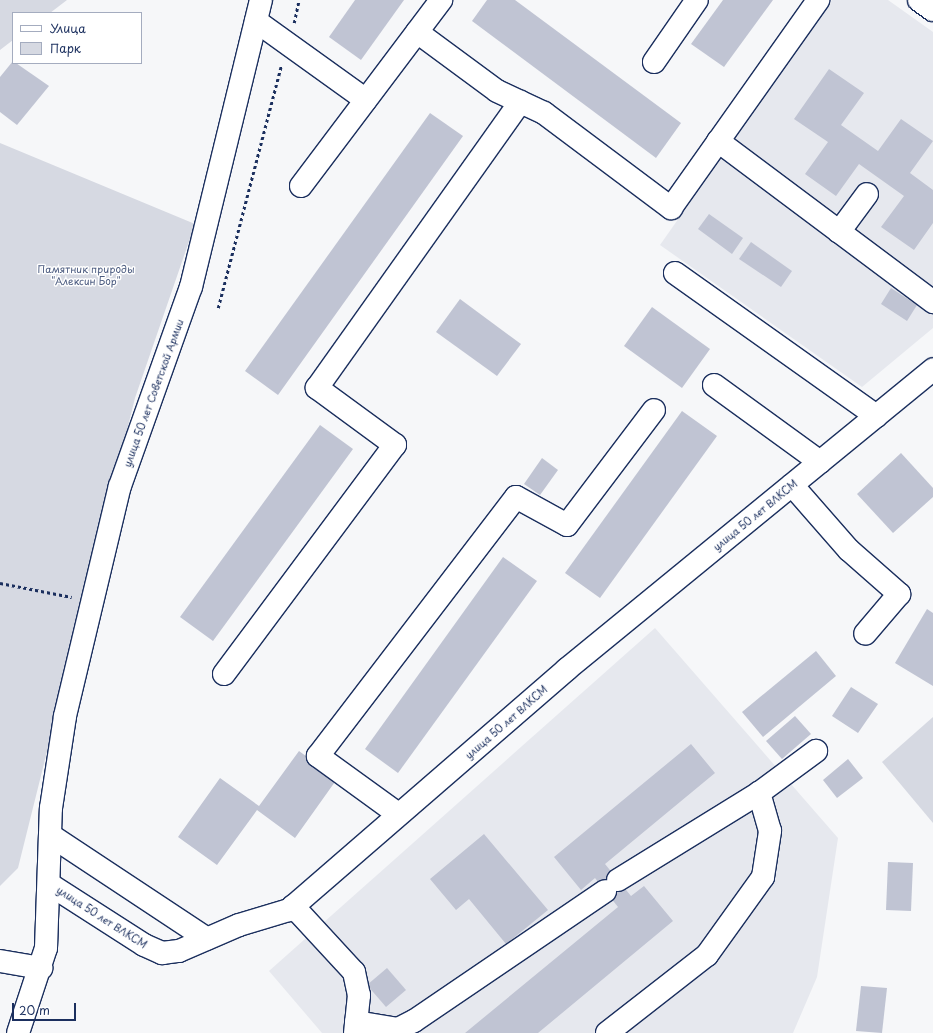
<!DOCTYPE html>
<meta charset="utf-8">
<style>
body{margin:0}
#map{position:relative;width:933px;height:1033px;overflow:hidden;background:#f6f7f9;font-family:"Playpen Sans",sans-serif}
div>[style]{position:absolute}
.built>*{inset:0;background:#e6e8ee}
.green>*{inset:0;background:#d6d9e2}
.building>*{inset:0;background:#c0c4d3}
.path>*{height:2.5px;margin-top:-1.25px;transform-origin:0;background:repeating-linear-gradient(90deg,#1b2f5e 0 3px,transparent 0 6px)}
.roads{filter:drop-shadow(1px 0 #1b2f5e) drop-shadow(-1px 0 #1b2f5e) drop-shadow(0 1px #1b2f5e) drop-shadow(0 -1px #1b2f5e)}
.minor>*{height:22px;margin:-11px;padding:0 11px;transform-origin:11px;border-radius:11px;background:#fff}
span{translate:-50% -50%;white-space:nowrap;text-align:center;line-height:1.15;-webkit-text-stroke:3px #fff;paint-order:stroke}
.park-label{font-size:10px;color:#4a5a7f}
.street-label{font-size:10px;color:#1b2f5e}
.legend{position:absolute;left:12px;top:12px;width:130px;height:52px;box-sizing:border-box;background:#fff;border:1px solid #a4acbf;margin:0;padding:5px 7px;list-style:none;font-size:12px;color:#1b2f5e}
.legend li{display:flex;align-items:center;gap:8px;height:20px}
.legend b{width:20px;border:1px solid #a4acbf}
.scale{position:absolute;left:12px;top:1003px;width:64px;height:18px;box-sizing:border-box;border:2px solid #1b2f5e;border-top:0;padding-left:5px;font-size:12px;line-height:14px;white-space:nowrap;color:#1b2f5e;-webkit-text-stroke:3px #fff;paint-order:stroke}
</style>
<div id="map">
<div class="built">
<div style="clip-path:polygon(832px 0,888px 0,933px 32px,933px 328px,862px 387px,660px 245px)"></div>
<div style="clip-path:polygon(655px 628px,838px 838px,817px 977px,793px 1033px,322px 1033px,269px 971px)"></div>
</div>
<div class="green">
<div style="clip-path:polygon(0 0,67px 0,50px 13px,13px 13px,13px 40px,0 50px)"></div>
<div style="clip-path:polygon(0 143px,195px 224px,135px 398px,18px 868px,0 886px)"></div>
<div style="clip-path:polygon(933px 717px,933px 823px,882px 762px)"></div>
</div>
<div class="building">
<div style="clip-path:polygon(355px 0,404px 0,361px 60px,329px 37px)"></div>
<div style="clip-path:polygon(487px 0,515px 0,681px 123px,656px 158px,472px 21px)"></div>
<div style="clip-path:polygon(723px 0,773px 0,724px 67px,691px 44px)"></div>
<div style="clip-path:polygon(13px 61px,49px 86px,17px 125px,0 112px,0 77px)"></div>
<div style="clip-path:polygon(829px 69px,864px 93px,841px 125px,878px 151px,901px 119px,933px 141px,910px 173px,933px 190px,933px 223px,914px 250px,881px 227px,904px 196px,859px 164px,836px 196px,805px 174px,828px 142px,794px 119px)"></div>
<div style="clip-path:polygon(430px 113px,463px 136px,278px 395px,245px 371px)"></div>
<div style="clip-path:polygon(709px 214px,743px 238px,732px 254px,698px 229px)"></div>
<div style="clip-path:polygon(751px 242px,792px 271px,781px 287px,739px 259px)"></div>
<div style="clip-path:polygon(891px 288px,917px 305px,907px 321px,881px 304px)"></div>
<div style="clip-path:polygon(460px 299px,521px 344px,497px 376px,436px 332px)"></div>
<div style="clip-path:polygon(652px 307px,710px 349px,682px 388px,624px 346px)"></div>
<div style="clip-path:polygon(682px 411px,717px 436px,600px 598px,565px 573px)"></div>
<div style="clip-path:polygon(320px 425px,353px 449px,213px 641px,180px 617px)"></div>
<div style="clip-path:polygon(901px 453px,933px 488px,933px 497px,893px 533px,857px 494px)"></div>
<div style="clip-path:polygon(542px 458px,558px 470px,540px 495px,524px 484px)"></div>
<div style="clip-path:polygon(503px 557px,537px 581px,398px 773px,365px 749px)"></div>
<div style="clip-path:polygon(927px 609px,933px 613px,933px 686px,895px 663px)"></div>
<div style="clip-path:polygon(816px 651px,836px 676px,763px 737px,742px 712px)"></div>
<div style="clip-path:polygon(851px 687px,878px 704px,858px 733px,832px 716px)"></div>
<div style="clip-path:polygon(795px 716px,811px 734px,782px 759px,766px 741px)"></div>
<div style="clip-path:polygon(691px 744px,715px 773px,605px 864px,631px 896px,644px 886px,673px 921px,538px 1033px,465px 1033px,618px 907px,595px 878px,581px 890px,554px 857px)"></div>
<div style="clip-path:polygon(299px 751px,337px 779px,295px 838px,257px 810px,217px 865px,178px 837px,220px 778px,259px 806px)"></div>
<div style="clip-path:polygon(848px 759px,863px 778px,837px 798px,823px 780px)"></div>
<div style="clip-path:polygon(484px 834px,548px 910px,506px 944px,469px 899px,456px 910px,430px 879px)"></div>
<div style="clip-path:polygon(888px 862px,913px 863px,911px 911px,886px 910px)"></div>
<div style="clip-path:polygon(387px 968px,406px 990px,386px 1007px,367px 985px)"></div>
<div style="clip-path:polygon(861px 986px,887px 988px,882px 1033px,856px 1031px)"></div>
</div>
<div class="path">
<div style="left:294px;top:23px;width:24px;rotate:-78deg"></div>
<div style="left:218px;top:308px;width:250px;rotate:-75.4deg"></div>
<div style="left:0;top:583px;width:73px;rotate:11deg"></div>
</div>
<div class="roads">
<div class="minor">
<div style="left:919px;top:0;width:17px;rotate:36deg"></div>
<div style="left:256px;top:21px;width:135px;rotate:35.7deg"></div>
<div style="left:417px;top:32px;width:99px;rotate:36.4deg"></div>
<div style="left:497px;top:91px;width:52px;rotate:25.1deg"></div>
<div style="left:544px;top:113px;width:159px;rotate:36.8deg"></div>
<div style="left:671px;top:208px;width:255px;rotate:-54.7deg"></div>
<div style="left:654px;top:62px;width:75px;rotate:-55.3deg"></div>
<div style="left:718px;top:141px;width:269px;rotate:36.8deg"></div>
<div style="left:301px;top:186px;width:233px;rotate:-53deg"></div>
<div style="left:839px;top:232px;width:47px;rotate:-53.6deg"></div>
<div style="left:675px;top:273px;width:247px;rotate:35.4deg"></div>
<div style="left:714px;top:385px;width:131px;rotate:36deg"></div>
<div style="left:792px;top:485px;width:86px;rotate:48.8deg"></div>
<div style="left:849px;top:550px;width:67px;rotate:41.3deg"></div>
<div style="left:899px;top:594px;width:52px;rotate:130.4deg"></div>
<div style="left:224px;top:674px;width:286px;rotate:-53.3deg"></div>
<div style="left:395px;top:445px;width:97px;rotate:-143.8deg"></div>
<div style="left:317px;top:388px;width:351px;rotate:-54.6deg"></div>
<div style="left:398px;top:814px;width:99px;rotate:-144.1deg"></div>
<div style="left:318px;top:756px;width:326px;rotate:-52.6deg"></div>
<div style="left:516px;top:497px;width:58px;rotate:28.8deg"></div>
<div style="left:567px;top:525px;width:144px;rotate:-52.9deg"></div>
<div style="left:50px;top:835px;width:188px;rotate:33.5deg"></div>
<div style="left:618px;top:880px;width:166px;rotate:-31.7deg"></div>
<div style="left:759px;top:793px;width:71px;rotate:-36.4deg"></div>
<div style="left:49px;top:884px;width:113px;rotate:32.7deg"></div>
<div style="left:144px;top:945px;width:20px;rotate:24deg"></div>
<div style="left:162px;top:953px;width:17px;rotate:-7deg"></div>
<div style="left:179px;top:951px;width:65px;rotate:-23.4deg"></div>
<div style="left:239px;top:925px;width:52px;rotate:-16.7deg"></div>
<div style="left:289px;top:910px;width:368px;rotate:-40.9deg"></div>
<div style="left:567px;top:669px;width:473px;rotate:-39.3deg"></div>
<div style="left:293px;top:906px;width:90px;rotate:47.3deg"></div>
<div style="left:354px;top:972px;width:24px;rotate:78deg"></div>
<div style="left:359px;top:995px;width:38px;rotate:96deg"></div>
<div style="left:0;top:961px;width:42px;rotate:9.7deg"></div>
<div style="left:356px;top:1022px;width:43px;rotate:9.5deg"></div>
<div style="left:398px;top:1029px;width:18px;rotate:-27deg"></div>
<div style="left:414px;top:1021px;width:231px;rotate:-34.2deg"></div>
<div style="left:18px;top:1033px;width:89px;rotate:-71.8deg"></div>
<div style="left:46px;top:948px;width:140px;rotate:-88deg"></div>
<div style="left:51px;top:808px;width:93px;rotate:-81.3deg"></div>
<div style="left:65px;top:716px;width:236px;rotate:-76.6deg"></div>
<div style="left:120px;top:486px;width:211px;rotate:-70.4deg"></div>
<div style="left:191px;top:287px;width:295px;rotate:-76.3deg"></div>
<div style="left:607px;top:1033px;width:127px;rotate:-38deg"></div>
<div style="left:707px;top:955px;width:96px;rotate:-54.3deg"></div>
<div style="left:763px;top:877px;width:47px;rotate:-81.3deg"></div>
<div style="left:770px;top:831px;width:40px;rotate:-106deg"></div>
</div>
</div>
<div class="park-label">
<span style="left:86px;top:274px">Памятник природы<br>"Алексин Бор"</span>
</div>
<div class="street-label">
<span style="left:153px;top:393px;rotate:-70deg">улица 50 лет Советской Армии</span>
<span style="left:755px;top:515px;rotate:-39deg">улица 50 лет ВЛКСМ</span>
<span style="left:506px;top:722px;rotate:-41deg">улица 50 лет ВЛКСМ</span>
<span style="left:102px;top:917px;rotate:33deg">улица 50 лет ВЛКСМ</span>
</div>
<ul class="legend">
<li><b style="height:5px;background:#fff"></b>Улица</li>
<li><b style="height:11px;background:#d6d9e2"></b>Парк</li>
</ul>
<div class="scale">20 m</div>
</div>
